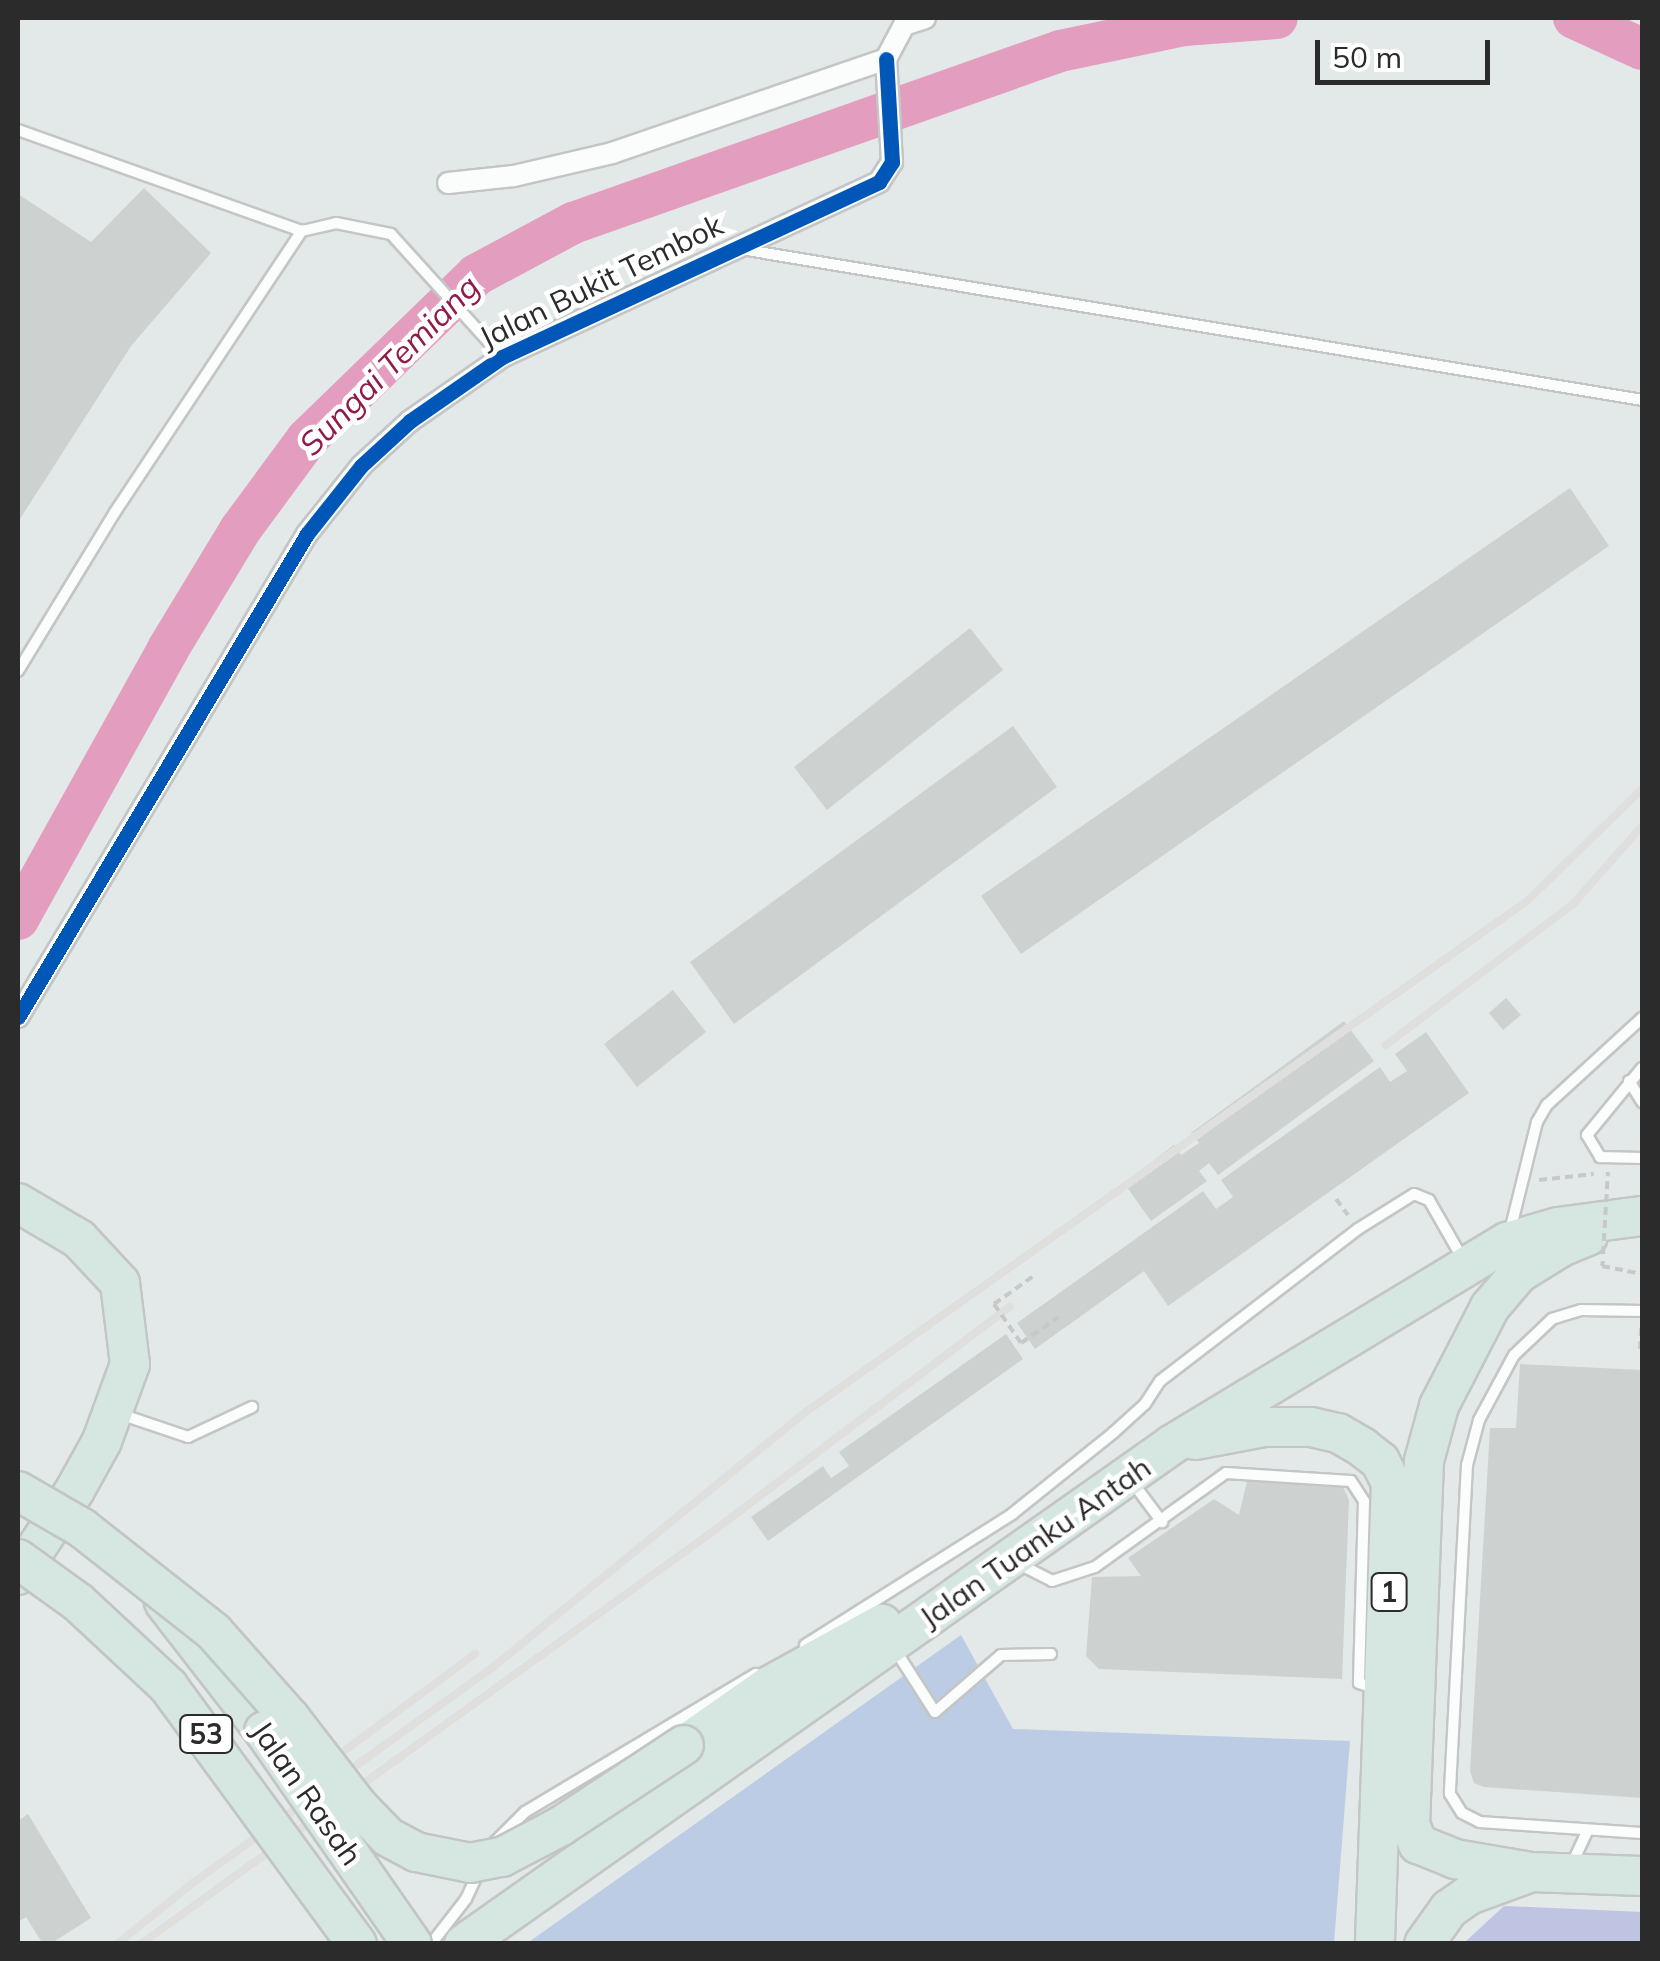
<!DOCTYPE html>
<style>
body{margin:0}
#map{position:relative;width:1660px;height:1961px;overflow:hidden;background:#e2e9e8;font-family:Mulish,sans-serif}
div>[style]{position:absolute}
.green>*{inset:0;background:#bec4e2}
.pitch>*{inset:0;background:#bdcce5}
.river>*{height:42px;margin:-21px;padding:0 21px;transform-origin:21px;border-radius:21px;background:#e39dbf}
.building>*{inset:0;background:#cdd2d1}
.path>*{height:4px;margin-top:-2px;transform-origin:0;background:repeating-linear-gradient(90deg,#c7c8c8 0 8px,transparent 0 13px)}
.roads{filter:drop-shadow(2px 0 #c4c5c5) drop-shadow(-2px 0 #c4c5c5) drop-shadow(0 2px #c4c5c5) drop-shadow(0 -2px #c4c5c5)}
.lane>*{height:10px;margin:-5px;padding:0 5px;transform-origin:5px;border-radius:5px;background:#fbfcfc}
.street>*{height:20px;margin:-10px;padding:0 10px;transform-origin:10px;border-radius:10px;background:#fbfcfc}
.highway>*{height:38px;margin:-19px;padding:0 19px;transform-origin:19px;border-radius:19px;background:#d6e7e2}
.rail>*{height:8px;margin:-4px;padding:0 4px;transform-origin:4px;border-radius:4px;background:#dfdfde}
.path-bridge>*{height:4px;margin-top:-2px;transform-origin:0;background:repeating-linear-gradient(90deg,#c7c8c8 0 8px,transparent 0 13px)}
.bridges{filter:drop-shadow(2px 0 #c2c5c5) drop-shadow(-2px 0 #c2c5c5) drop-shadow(0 2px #c2c5c5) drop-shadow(0 -2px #c2c5c5)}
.highway-bridge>*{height:38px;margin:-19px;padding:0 19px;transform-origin:19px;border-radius:19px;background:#d6e7e2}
.cycleway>*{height:15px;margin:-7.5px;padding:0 7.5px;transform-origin:7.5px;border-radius:7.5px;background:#0057b8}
span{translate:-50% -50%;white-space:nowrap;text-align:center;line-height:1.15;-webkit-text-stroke:9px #fff;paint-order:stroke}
.shield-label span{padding:2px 8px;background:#fff;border:2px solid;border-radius:8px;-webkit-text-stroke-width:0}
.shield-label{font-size:28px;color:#2b2b2b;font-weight:700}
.street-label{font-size:30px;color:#2b2b2b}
.water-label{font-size:32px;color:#901a4a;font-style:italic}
.frame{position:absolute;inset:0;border:20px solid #2b2b2b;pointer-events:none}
.scale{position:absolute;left:1315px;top:40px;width:175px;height:45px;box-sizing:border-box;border:5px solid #2b2b2b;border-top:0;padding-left:12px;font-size:30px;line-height:35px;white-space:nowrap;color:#2b2b2b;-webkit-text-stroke:8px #fff;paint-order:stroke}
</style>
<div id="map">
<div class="green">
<div style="clip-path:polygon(1504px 1906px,1642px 1912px,1642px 1943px,1464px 1943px)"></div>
</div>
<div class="pitch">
<div style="clip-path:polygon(961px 1635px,1013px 1729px,1350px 1741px,1334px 1943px,526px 1944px)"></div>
</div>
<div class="river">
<div style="left:1574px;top:18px;width:75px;rotate:24.5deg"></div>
<div style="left:18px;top:919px;width:309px;rotate:-60.9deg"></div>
<div style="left:168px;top:649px;width:139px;rotate:-58.8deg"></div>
<div style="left:240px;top:530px;width:113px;rotate:-53.6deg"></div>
<div style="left:307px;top:439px;width:235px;rotate:-44.1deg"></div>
<div style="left:476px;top:275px;width:110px;rotate:-28.2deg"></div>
<div style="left:573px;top:223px;width:516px;rotate:-19.45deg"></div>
<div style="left:1060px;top:51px;width:127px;rotate:-11.8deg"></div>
<div style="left:1184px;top:25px;width:93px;rotate:-4.3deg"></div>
</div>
<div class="building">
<div style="clip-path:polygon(144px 188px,211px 253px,131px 346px,18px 522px,18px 194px,91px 242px)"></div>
<div style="clip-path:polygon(1570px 488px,1609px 546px,1021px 954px,981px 896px)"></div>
<div style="clip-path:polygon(970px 628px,1003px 670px,827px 810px,794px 767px)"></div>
<div style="clip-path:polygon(1013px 726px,1057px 787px,734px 1024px,690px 962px)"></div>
<div style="clip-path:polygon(673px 990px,706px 1032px,637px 1087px,604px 1044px)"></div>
<div style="clip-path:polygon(1506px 998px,1521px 1015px,1503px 1030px,1489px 1013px)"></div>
<div style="clip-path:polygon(1344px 1021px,1374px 1061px,1218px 1175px,1209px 1163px,1199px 1171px,1207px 1181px,1151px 1221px,1124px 1183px,1174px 1145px,1181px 1155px,1199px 1143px,1191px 1133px)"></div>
<div style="clip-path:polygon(1426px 1032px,1469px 1093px,1168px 1306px,1144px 1271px,1035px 1349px,1017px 1323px,1203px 1191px,1216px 1209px,1233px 1197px,1221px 1180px,1380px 1067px,1390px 1082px,1407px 1071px,1395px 1054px)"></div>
<div style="clip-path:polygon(1006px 1334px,1023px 1359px,768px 1541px,751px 1517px,823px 1466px,831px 1478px,849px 1466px,839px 1452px)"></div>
<div style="clip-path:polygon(1520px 1364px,1642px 1370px,1642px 1798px,1484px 1787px,1474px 1783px,1470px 1771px,1490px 1428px,1516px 1428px)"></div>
<div style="clip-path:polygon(1247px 1481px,1343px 1487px,1349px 1500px,1342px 1679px,1099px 1669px,1086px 1656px,1092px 1577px,1141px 1576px,1128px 1558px,1214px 1499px,1239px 1515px)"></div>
<div style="clip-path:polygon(28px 1814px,91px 1918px,50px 1944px,43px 1944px,26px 1917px,18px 1922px,18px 1821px)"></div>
</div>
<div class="path">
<div style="left:1539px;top:1180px;width:55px;rotate:-6.2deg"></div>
<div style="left:1336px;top:1199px;width:20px;rotate:53deg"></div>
<div style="left:1603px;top:1261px;width:5px;rotate:101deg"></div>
<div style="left:1602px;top:1266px;width:41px;rotate:11.3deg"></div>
<div style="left:994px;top:1304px;width:47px;rotate:-35.4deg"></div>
<div style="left:1021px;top:1343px;width:46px;rotate:-34.4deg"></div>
<div style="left:1640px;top:1349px;width:21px;rotate:-87deg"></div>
</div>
<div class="roads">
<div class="lane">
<div style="left:18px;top:130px;width:301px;rotate:19.6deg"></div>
<div style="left:302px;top:231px;width:35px;rotate:-13deg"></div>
<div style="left:336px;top:223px;width:56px;rotate:11.3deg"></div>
<div style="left:391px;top:234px;width:166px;rotate:47.9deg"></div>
<div style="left:741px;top:249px;width:914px;rotate:9.51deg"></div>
<div style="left:18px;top:671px;width:186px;rotate:-58.6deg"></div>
<div style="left:115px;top:512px;width:338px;rotate:-56.4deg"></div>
<div style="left:1642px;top:1068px;width:87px;rotate:129.4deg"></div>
<div style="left:1587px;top:1135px;width:26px;rotate:59deg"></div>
<div style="left:1600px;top:1157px;width:42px;rotate:1.4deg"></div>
<div style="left:1629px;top:1081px;width:25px;rotate:58deg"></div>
<div style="left:1510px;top:1231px;width:112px;rotate:-76.1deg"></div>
<div style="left:1537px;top:1122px;width:20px;rotate:-60deg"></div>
<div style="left:1547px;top:1105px;width:129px;rotate:-42.5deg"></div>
<div style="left:1642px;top:1311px;width:61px;rotate:-179.1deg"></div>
<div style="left:1581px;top:1310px;width:30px;rotate:163deg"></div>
<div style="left:1552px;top:1319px;width:52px;rotate:136.5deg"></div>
<div style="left:1514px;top:1355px;width:74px;rotate:118.3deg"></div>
<div style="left:1479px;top:1420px;width:47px;rotate:104.9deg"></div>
<div style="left:1467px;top:1465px;width:329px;rotate:93deg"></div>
<div style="left:1450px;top:1794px;width:22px;rotate:58deg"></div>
<div style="left:1462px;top:1813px;width:20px;rotate:27deg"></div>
<div style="left:1480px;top:1822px;width:162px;rotate:3.9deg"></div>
<div style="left:120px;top:1414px;width:72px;rotate:18.7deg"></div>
<div style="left:188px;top:1437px;width:71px;rotate:-25.1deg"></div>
<div style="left:1133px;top:1483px;width:49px;rotate:53.4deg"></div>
<div style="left:1019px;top:1564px;width:37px;rotate:27deg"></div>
<div style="left:1052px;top:1581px;width:45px;rotate:-18deg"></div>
<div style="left:1095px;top:1567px;width:161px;rotate:-35.7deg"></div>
<div style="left:1226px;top:1473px;width:125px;rotate:3.7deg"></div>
<div style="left:1351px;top:1481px;width:24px;rotate:57deg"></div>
<div style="left:1364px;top:1501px;width:182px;rotate:91.6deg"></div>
<div style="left:1359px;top:1683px;width:18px;rotate:19deg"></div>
<div style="left:805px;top:1645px;width:245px;rotate:-32.3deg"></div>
<div style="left:1012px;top:1514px;width:129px;rotate:-38.7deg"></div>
<div style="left:1113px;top:1433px;width:43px;rotate:-42.2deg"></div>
<div style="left:1145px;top:1404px;width:27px;rotate:-57deg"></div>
<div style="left:1160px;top:1381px;width:250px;rotate:-37.5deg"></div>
<div style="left:1358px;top:1229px;width:66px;rotate:-32deg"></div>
<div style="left:1414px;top:1194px;width:16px;rotate:22deg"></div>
<div style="left:1429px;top:1200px;width:70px;rotate:60.2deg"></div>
<div style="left:894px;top:1648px;width:76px;rotate:57.4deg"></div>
<div style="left:935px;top:1712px;width:87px;rotate:-40.8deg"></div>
<div style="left:1001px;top:1655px;width:50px;rotate:-1.1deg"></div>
<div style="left:491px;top:1846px;width:48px;rotate:-45deg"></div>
<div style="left:525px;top:1812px;width:269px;rotate:-30.9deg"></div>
<div style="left:1571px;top:1866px;width:40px;rotate:-65deg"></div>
<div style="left:431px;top:1944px;width:57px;rotate:-52.1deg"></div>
<div style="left:466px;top:1899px;width:31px;rotate:-65deg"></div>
</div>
<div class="street">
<div style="left:448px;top:183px;width:66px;rotate:-6.1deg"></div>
<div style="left:514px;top:176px;width:101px;rotate:-13.2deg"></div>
<div style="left:612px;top:153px;width:290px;rotate:-18.9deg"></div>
<div style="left:886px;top:59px;width:38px;rotate:-62deg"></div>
<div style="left:904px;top:25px;width:22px;rotate:-18deg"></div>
<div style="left:18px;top:1017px;width:563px;rotate:-59.11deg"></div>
<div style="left:307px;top:534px;width:87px;rotate:-51.5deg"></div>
<div style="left:361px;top:466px;width:67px;rotate:-42.6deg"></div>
<div style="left:410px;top:421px;width:112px;rotate:-34.8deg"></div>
<div style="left:502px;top:357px;width:416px;rotate:-24.9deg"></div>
<div style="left:879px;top:182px;width:24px;rotate:-57deg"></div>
<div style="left:892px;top:162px;width:103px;rotate:-93.3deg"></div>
</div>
<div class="highway">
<div style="left:18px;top:1203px;width:71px;rotate:30.5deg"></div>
<div style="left:79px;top:1239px;width:60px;rotate:47deg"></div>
<div style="left:120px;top:1283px;width:82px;rotate:83deg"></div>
<div style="left:130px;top:1364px;width:82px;rotate:110deg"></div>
<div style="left:102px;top:1441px;width:56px;rotate:118.9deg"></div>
<div style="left:75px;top:1490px;width:102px;rotate:123.8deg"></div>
<div style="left:1588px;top:1236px;width:29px;rotate:158deg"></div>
<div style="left:1561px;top:1247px;width:49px;rotate:148.2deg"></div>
<div style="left:1519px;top:1273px;width:45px;rotate:130.5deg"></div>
<div style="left:1490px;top:1307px;width:111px;rotate:117.3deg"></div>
<div style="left:1439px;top:1406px;width:57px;rotate:105.3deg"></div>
<div style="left:1424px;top:1461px;width:364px;rotate:92.2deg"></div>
<div style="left:1410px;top:1825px;width:21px;rotate:67deg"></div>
<div style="left:1418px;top:1844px;width:40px;rotate:22deg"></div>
<div style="left:1455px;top:1859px;width:77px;rotate:9.7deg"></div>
<div style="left:1531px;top:1872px;width:111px;rotate:2.1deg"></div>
<div style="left:1195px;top:1440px;width:70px;rotate:-10.7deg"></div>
<div style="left:1264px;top:1427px;width:47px"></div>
<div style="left:1311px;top:1427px;width:28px;rotate:13deg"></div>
<div style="left:1338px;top:1433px;width:28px;rotate:30deg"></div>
<div style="left:1362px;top:1447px;width:23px;rotate:38deg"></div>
<div style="left:1380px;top:1461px;width:25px;rotate:63deg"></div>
<div style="left:1391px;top:1483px;width:461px;rotate:92deg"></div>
<div style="left:164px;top:1602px;width:163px;rotate:52.2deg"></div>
<div style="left:684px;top:1745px;width:103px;rotate:-34.8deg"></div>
<div style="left:769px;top:1686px;width:129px;rotate:-28.8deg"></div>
<div style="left:464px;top:1944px;width:868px;rotate:-35.19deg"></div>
<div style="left:1173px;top:1444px;width:390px;rotate:-31.2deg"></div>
<div style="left:1507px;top:1242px;width:53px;rotate:-16.4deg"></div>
<div style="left:1558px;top:1227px;width:85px;rotate:-7.5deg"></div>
<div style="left:1424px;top:1944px;width:43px;rotate:-54.5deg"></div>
<div style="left:1449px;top:1909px;width:24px;rotate:-35deg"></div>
<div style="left:1469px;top:1895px;width:64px;rotate:-20.1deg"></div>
</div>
</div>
<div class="rail">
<div style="left:1386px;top:1045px;width:234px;rotate:-37deg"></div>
<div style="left:1573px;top:904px;width:104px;rotate:-48.5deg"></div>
<div style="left:293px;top:1789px;width:227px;rotate:-36.6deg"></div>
<div style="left:117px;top:1944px;width:99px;rotate:-38.8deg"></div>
<div style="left:194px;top:1882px;width:368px;rotate:-35.7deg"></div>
<div style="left:493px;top:1667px;width:400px;rotate:-39.2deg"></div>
<div style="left:803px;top:1414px;width:887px;rotate:-35.32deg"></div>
<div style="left:1527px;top:901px;width:161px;rotate:-44.2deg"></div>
<div style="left:141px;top:1944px;width:704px;rotate:-35.81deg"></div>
<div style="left:712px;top:1532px;width:373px;rotate:-37.1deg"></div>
</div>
<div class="path-bridge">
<div style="left:1603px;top:1254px;width:82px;rotate:-86.5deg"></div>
<div style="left:994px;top:1304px;width:47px;rotate:55.3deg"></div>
</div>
<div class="bridges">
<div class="highway-bridge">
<div style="left:18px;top:1491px;width:74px;rotate:30deg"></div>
<div style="left:82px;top:1528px;width:168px;rotate:38.2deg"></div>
<div style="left:214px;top:1632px;width:116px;rotate:48.5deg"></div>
<div style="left:291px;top:1719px;width:110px;rotate:52.4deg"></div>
<div style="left:358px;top:1806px;width:43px;rotate:45.9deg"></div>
<div style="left:388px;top:1837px;width:32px;rotate:28deg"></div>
<div style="left:416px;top:1852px;width:55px;rotate:11.5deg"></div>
<div style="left:470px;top:1863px;width:33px;rotate:-11deg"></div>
<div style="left:502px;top:1857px;width:67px;rotate:-27.7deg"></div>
<div style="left:561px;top:1826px;width:147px;rotate:-33.4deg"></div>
<div style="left:18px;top:1559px;width:75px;rotate:35.8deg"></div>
<div style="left:79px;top:1603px;width:122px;rotate:43deg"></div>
<div style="left:168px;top:1686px;width:320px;rotate:53.8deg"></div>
<div style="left:264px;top:1731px;width:259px;rotate:55.2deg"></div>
</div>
</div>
<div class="cycleway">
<div style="left:18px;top:1017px;width:563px;rotate:-59.11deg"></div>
<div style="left:307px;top:534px;width:87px;rotate:-51.5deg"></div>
<div style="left:361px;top:466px;width:67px;rotate:-42.6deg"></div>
<div style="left:410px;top:421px;width:112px;rotate:-34.8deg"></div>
<div style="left:502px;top:357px;width:416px;rotate:-24.9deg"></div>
<div style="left:879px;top:182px;width:24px;rotate:-57deg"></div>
<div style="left:892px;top:162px;width:103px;rotate:-93.3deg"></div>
</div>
<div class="shield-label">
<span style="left:1389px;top:1592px">1</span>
<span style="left:206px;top:1734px">53</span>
</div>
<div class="street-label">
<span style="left:601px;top:281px;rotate:-26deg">Jalan Bukit Tembok</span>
<span style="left:1035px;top:1542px;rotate:-35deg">Jalan Tuanku Antah</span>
<span style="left:307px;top:1793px;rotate:55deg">Jalan Rasah</span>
</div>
<div class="water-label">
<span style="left:389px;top:365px;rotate:-45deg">Sungai Temiang</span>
</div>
<div class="frame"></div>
<div class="scale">50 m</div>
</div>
